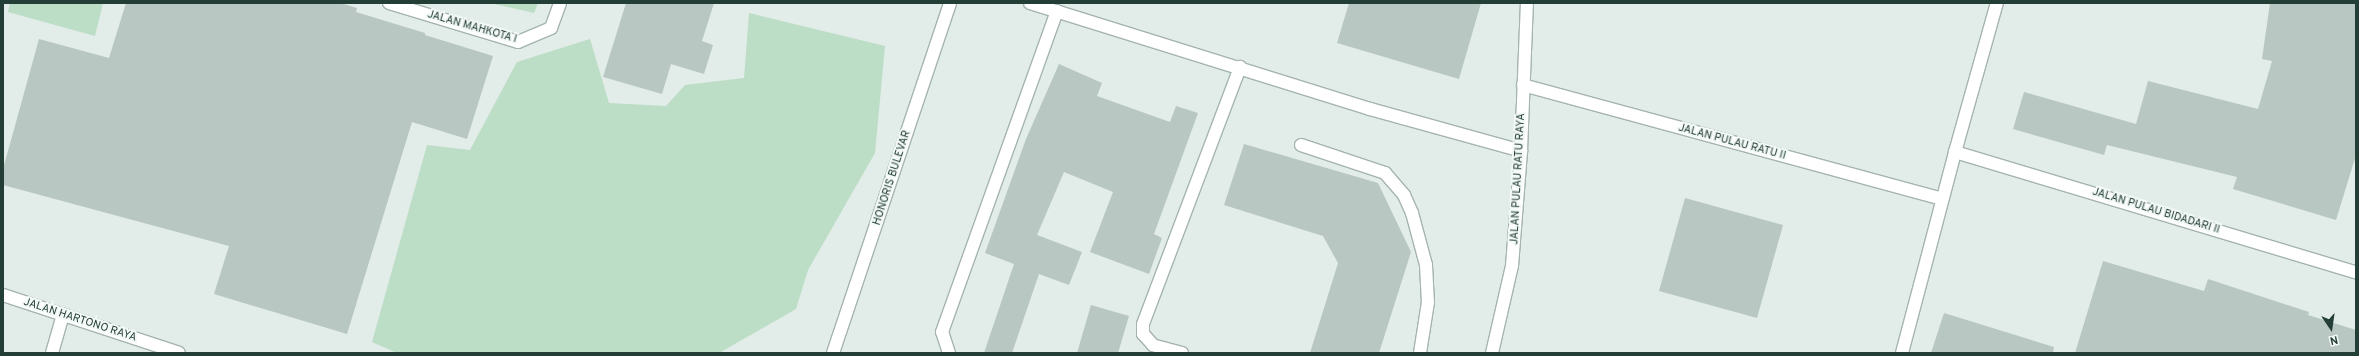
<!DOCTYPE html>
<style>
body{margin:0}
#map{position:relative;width:2359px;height:356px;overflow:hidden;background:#e2ece8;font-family:Overpass,sans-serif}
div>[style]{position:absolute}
.green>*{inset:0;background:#bcddc6}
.building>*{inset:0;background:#b8c7c1}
.roads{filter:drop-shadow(1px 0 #a5b4af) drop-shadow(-1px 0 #a5b4af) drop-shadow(0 1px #a5b4af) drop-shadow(0 -1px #a5b4af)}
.lane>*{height:12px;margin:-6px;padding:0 6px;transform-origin:6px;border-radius:6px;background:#fff}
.street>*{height:12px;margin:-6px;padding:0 6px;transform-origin:6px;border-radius:6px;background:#fff}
.secondary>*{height:12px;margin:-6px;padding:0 6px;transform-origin:6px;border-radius:6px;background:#fff}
span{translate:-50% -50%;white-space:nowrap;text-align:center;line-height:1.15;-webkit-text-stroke:4px #f3f9f6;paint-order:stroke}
.street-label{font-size:11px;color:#233d37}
.frame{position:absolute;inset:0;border:4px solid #233d37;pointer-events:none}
.north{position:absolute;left:2311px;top:308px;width:40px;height:40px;-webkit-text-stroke:3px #f3f9f6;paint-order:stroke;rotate:167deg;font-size:11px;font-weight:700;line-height:16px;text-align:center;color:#233d37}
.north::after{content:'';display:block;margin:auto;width:14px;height:18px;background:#233d37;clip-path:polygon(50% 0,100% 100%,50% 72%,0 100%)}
</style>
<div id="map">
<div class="green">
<div style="clip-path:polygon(10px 3px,103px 3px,95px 36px,8px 12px)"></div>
<div style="clip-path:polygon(490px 3px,538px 3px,534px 13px)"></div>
<div style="clip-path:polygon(749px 13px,885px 46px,875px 153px,808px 270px,796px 309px,719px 353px,397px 353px,372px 342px,427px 145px,470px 150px,517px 62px,590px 39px,609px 103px,666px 106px,685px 85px,744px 78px)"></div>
</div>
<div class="building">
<div style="clip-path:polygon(126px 3px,340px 3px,357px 8px,356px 12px,425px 33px,425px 35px,493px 56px,467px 139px,412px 122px,347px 334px,214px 294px,229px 246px,3px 185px,3px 169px,39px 39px,109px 58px)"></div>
<div style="clip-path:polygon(626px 3px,714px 3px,702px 41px,713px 45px,704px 74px,671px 64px,662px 94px,603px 77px)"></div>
<div style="clip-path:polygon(1349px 3px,1481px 3px,1459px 79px,1337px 43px)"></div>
<div style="clip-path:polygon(2270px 3px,2356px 3px,2356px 155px,2336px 220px,2233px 189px,2237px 177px,2107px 145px,2104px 155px,2013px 129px,2024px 92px,2136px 124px,2148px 81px,2258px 109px,2272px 61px,2262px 59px)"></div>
<div style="clip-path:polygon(1059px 64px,1102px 83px,1097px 96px,1170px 122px,1176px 106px,1198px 113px,1154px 234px,1162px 238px,1149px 274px,1090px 252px,1113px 192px,1064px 172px,1037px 235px,1082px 252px,1069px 285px,1039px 274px,1012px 353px,984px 353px,1014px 264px,985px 253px,1026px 139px)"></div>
<div style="clip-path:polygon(1244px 144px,1378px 183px,1411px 252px,1379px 353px,1310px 353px,1338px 263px,1323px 236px,1224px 205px)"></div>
<div style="clip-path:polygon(1685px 198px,1783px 225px,1757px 318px,1659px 291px)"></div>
<div style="clip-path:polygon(2103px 261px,2204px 291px,2208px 279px,2309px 312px,2308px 315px,2356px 330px,2356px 353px,2075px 353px)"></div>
<div style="clip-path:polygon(1091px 305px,1129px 316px,1118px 353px,1077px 353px)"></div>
<div style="clip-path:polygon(1944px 313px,2054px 347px,2053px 353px,1931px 353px)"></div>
</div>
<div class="roads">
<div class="lane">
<div style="left:1301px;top:145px;width:89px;rotate:18.4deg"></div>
<div style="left:1385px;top:173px;width:29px;rotate:49deg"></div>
<div style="left:1404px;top:195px;width:20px;rotate:66deg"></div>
<div style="left:1412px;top:213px;width:54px;rotate:74.9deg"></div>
<div style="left:1426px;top:265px;width:37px;rotate:87deg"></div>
<div style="left:1428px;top:302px;width:52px;rotate:98.9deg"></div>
<div style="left:52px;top:353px;width:40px;rotate:-74deg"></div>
<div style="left:949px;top:353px;width:22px;rotate:-108deg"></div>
<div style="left:942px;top:332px;width:341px;rotate:-70.3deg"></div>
<div style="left:1182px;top:353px;width:30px;rotate:-165deg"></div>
<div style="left:1153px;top:345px;width:15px;rotate:-132deg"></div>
<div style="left:1143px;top:334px;width:10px;rotate:-90deg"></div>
<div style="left:1143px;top:324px;width:275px;rotate:-69.3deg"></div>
</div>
<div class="street">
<div style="left:389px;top:3px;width:135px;rotate:16.8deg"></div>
<div style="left:518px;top:42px;width:36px;rotate:-23deg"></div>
<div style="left:551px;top:28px;width:27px;rotate:-70deg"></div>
<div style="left:1030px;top:3px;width:356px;rotate:17.3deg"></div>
<div style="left:1370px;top:109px;width:157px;rotate:15.5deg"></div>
<div style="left:1523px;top:85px;width:434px;rotate:15.2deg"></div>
<div style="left:1955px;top:152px;width:419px;rotate:16.7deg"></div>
<div style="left:1492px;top:353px;width:89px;rotate:-77.1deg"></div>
<div style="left:1512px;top:266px;width:115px;rotate:-85.5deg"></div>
<div style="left:1521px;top:151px;width:148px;rotate:-87.7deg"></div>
<div style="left:1902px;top:353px;width:208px;rotate:-75.2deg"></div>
<div style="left:1955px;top:152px;width:155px;rotate:-74.3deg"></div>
</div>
<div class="secondary">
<div style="left:3px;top:295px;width:185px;rotate:18.2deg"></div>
<div style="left:833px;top:353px;width:369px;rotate:-71.5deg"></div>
</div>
</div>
<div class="street-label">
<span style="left:472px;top:27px;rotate:16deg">JALAN MAHKOTA I</span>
<span style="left:1732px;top:142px;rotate:15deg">JALAN PULAU RATU II</span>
<span style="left:892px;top:178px;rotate:-72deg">HONORIS BULEVAR</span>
<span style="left:1518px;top:179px;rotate:-87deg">JALAN PULAU RATU RAYA</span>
<span style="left:2156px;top:211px;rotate:17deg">JALAN PULAU BIDADARI II</span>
<span style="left:80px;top:320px;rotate:18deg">JALAN HARTONO RAYA</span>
</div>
<div class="frame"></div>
<div class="north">N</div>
</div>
